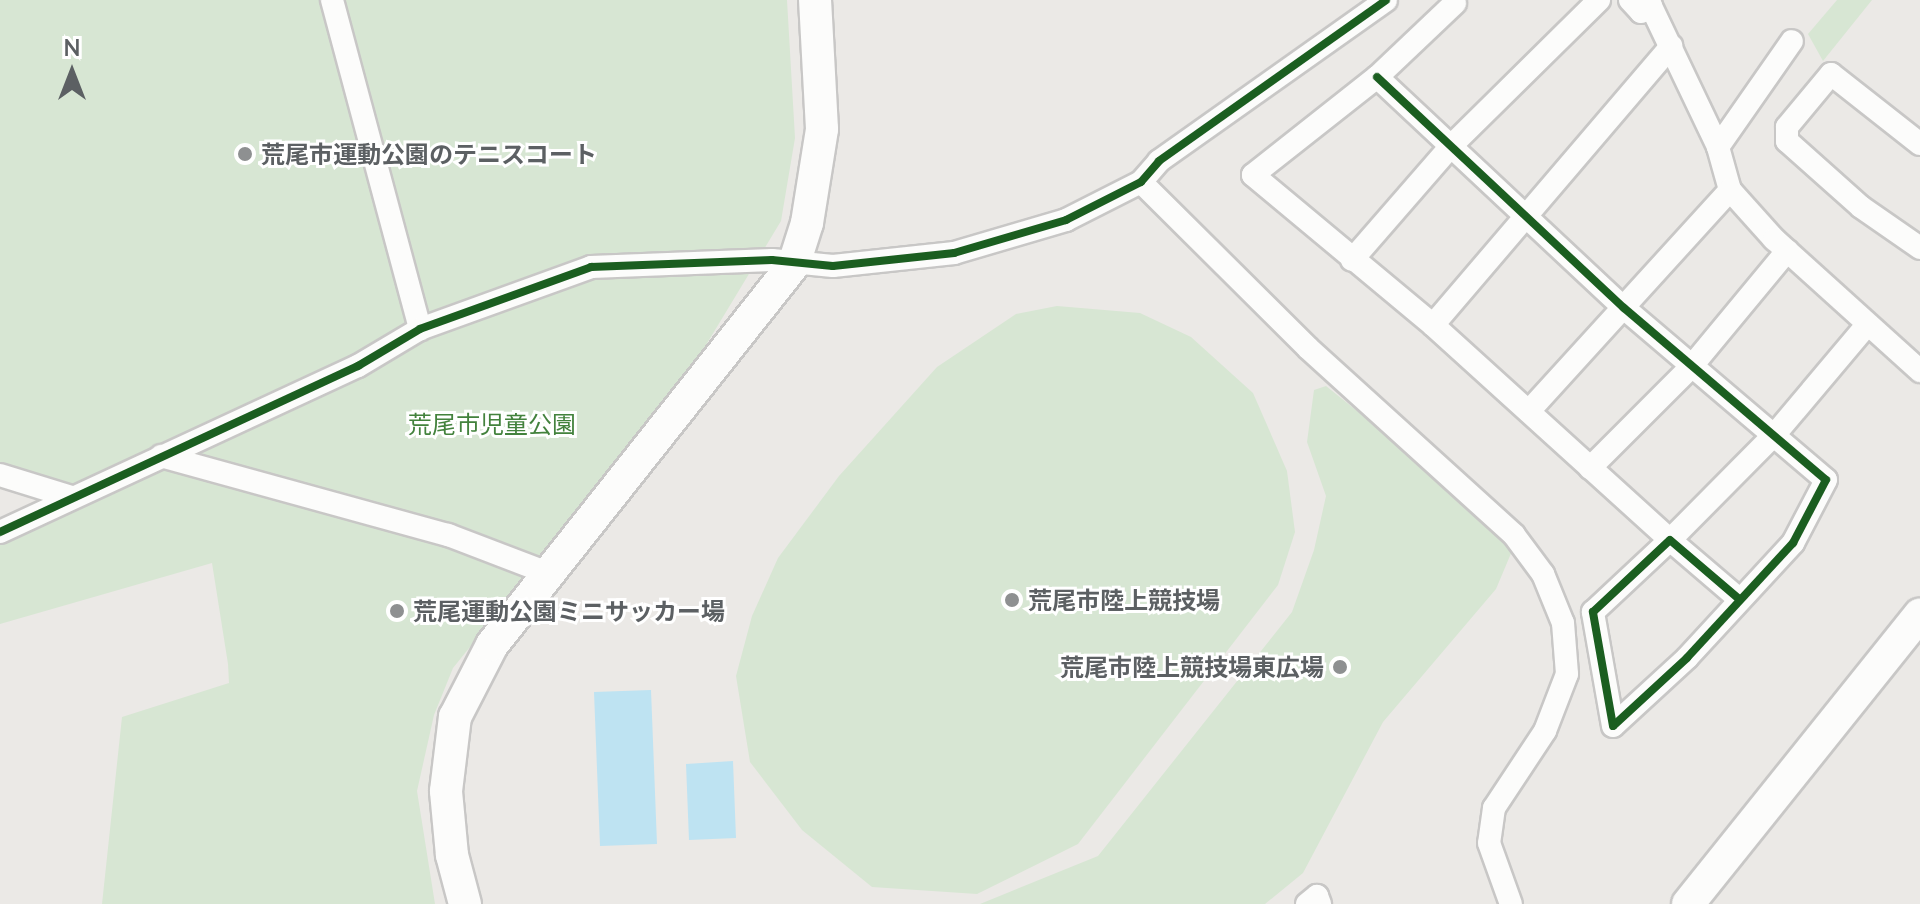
<!DOCTYPE html>
<meta charset="utf-8">
<style>
body{margin:0}
#map{position:relative;width:1920px;height:904px;overflow:hidden;background:#ebe9e6;font-family:Lato,"Noto Sans JP",sans-serif}
div>[style]{position:absolute}
.green>*{inset:0;background:#d7e6d3}
.water>*{inset:0;background:#bee3f2}
.roads{filter:drop-shadow(2px 0 #c8c7c6) drop-shadow(-2px 0 #c8c7c6) drop-shadow(0 2px #c8c7c6) drop-shadow(0 -2px #c8c7c6)}
.street>*{height:22px;margin:-11px;padding:0 11px;transform-origin:11px;border-radius:11px;background:#fcfcfb}
.secondary>*{height:32px;margin:-16px;padding:0 16px;transform-origin:16px;border-radius:16px;background:#fcfcfb}
.cycleway>*{height:8px;margin:-4px;padding:0 4px;transform-origin:4px;border-radius:4px;background:#1b5e20}
.dots>*{width:22px;height:22px;translate:-50% -50%;box-sizing:border-box;border:4px solid #fff;border-radius:50%}
span{translate:-50% -50%;white-space:nowrap;text-align:center;line-height:1.15;-webkit-text-stroke:6px #fff;paint-order:stroke}
.poi-label{font-size:24px;color:#5c6063;font-weight:700}
.left{translate:0 -50%;text-align:left}
.right{translate:-100% -50%;text-align:right}
.park-label{font-size:24px;color:#43823d}
.north{position:absolute;left:32px;top:32px;width:80px;height:80px;-webkit-text-stroke:6px #fff;paint-order:stroke;rotate:0deg;font-size:22px;font-weight:700;line-height:32px;text-align:center;color:#5c6063}
.north::after{content:'';display:block;margin:auto;width:28px;height:36px;background:#5c6063;clip-path:polygon(50% 0,100% 100%,50% 72%,0 100%)}
</style>
<div id="map">
<div class="green">
<div style="clip-path:polygon(0 0,787px 0,795px 138px,781px 221px,683px 383px,453px 668px,434px 715px,417px 791px,435px 904px,102px 904px,122px 717px,229px 683px,228px 664px,212px 563px,0 624px,0 541px,74px 509px,63px 482px,0 466px)"></div>
<div style="clip-path:polygon(1837px 0,1872px 0,1823px 61px,1808px 34px)"></div>
<div style="clip-path:polygon(1057px 306px,1140px 313px,1191px 337px,1253px 393px,1287px 471px,1295px 532px,1278px 585px,1078px 844px,977px 894px,872px 887px,802px 830px,750px 762px,736px 676px,752px 616px,778px 558px,839px 476px,937px 367px,1016px 314px)"></div>
<div style="clip-path:polygon(1326px 386px,1412px 455px,1512px 551px,1496px 589px,1383px 722px,1303px 873px,1265px 904px,980px 904px,1098px 856px,1292px 612px,1314px 550px,1326px 496px,1307px 442px,1314px 390px)"></div>
</div>
<div class="water">
<div style="clip-path:polygon(651px 690px,657px 844px,600px 846px,594px 692px)"></div>
<div style="clip-path:polygon(733px 761px,736px 838px,689px 840px,686px 764px)"></div>
</div>
<div class="roads">
<div class="street">
<div style="left:332px;top:0;width:341px;rotate:75deg"></div>
<div style="left:1630px;top:0;width:16px;rotate:47deg"></div>
<div style="left:1641px;top:12px;width:12px;rotate:-35deg"></div>
<div style="left:1648px;top:0;width:163px;rotate:64.5deg"></div>
<div style="left:1718px;top:147px;width:45px;rotate:74.4deg"></div>
<div style="left:1730px;top:190px;width:66px;rotate:48.1deg"></div>
<div style="left:1774px;top:239px;width:197px;rotate:42.1deg"></div>
<div style="left:1455px;top:3px;width:108px;rotate:136.5deg"></div>
<div style="left:1377px;top:77px;width:158px;rotate:141.7deg"></div>
<div style="left:1253px;top:175px;width:234px;rotate:39.8deg"></div>
<div style="left:1433px;top:325px;width:320px;rotate:42.2deg"></div>
<div style="left:1670px;top:540px;width:151px;rotate:-45.3deg"></div>
<div style="left:1776px;top:433px;width:141px;rotate:-49.9deg"></div>
<div style="left:1377px;top:77px;width:338px;rotate:43.1deg"></div>
<div style="left:1624px;top:308px;width:265px;rotate:40.4deg"></div>
<div style="left:1826px;top:480px;width:71px;rotate:117.6deg"></div>
<div style="left:1793px;top:543px;width:156px;rotate:132.7deg"></div>
<div style="left:1687px;top:658px;width:100px;rotate:137.4deg"></div>
<div style="left:1613px;top:726px;width:116px;rotate:-100deg"></div>
<div style="left:1593px;top:612px;width:105px;rotate:-43.1deg"></div>
<div style="left:1670px;top:540px;width:91px;rotate:40.5deg"></div>
<div style="left:1920px;top:144px;width:113px;rotate:-141.8deg"></div>
<div style="left:1831px;top:74px;width:69px;rotate:129.7deg"></div>
<div style="left:1787px;top:127px;width:14px;rotate:90deg"></div>
<div style="left:1787px;top:141px;width:99px;rotate:41.7deg"></div>
<div style="left:1861px;top:207px;width:72px;rotate:34.8deg"></div>
<div style="left:1718px;top:147px;width:129px;rotate:-55.1deg"></div>
<div style="left:1141px;top:182px;width:235px;rotate:44.8deg"></div>
<div style="left:1308px;top:348px;width:278px;rotate:42.2deg"></div>
<div style="left:1514px;top:535px;width:49px;rotate:53.4deg"></div>
<div style="left:1543px;top:574px;width:53px;rotate:67.8deg"></div>
<div style="left:1563px;top:623px;width:51px;rotate:85.5deg"></div>
<div style="left:1567px;top:674px;width:61px;rotate:111.1deg"></div>
<div style="left:1545px;top:731px;width:92px;rotate:123.5deg"></div>
<div style="left:1494px;top:808px;width:35px;rotate:98deg"></div>
<div style="left:1489px;top:843px;width:65px;rotate:70.2deg"></div>
<div style="left:1352px;top:260px;width:151px;rotate:-49deg"></div>
<div style="left:1451px;top:146px;width:208px;rotate:-44.6deg"></div>
<div style="left:1433px;top:325px;width:367px;rotate:-49.5deg"></div>
<div style="left:1529px;top:411px;width:299px;rotate:-47.7deg"></div>
<div style="left:161px;top:456px;width:298px;rotate:15.4deg"></div>
<div style="left:448px;top:535px;width:112px;rotate:20.9deg"></div>
<div style="left:1590px;top:468px;width:143px;rotate:-45deg"></div>
<div style="left:1691px;top:367px;width:151px;rotate:-50.4deg"></div>
<div style="left:0;top:475px;width:74px;rotate:17.2deg"></div>
<div style="left:0;top:532px;width:395px;rotate:-24.9deg"></div>
<div style="left:358px;top:366px;width:72px;rotate:-30.8deg"></div>
<div style="left:420px;top:329px;width:182px;rotate:-19.9deg"></div>
<div style="left:591px;top:267px;width:181px;rotate:-2.2deg"></div>
<div style="left:772px;top:260px;width:61px;rotate:5.6deg"></div>
<div style="left:833px;top:266px;width:122px;rotate:-6.1deg"></div>
<div style="left:954px;top:253px;width:117px;rotate:-16.4deg"></div>
<div style="left:1066px;top:220px;width:84px;rotate:-26.9deg"></div>
<div style="left:1141px;top:182px;width:28px;rotate:-49deg"></div>
<div style="left:1159px;top:161px;width:278px;rotate:-35.3deg"></div>
<div style="left:1307px;top:904px;width:13px;rotate:-39deg"></div>
<div style="left:1317px;top:896px;width:9px;rotate:69deg"></div>
</div>
<div class="secondary">
<div style="left:465px;top:904px;width:51px;rotate:-104.9deg"></div>
<div style="left:452px;top:855px;width:64px;rotate:-95.4deg"></div>
<div style="left:446px;top:791px;width:75px;rotate:-83.1deg"></div>
<div style="left:455px;top:717px;width:81px;rotate:-62.8deg"></div>
<div style="left:492px;top:645px;width:486px;rotate:-51.6deg"></div>
<div style="left:794px;top:264px;width:43px;rotate:-72.4deg"></div>
<div style="left:807px;top:223px;width:95px;rotate:-80.9deg"></div>
<div style="left:822px;top:129px;width:129px;rotate:-93.1deg"></div>
<div style="left:1688px;top:904px;width:371px;rotate:-51.3deg"></div>
</div>
</div>
<div class="cycleway">
<div style="left:1377px;top:77px;width:338px;rotate:43.1deg"></div>
<div style="left:1624px;top:308px;width:265px;rotate:40.4deg"></div>
<div style="left:1826px;top:480px;width:71px;rotate:117.6deg"></div>
<div style="left:1793px;top:543px;width:156px;rotate:132.7deg"></div>
<div style="left:1687px;top:658px;width:100px;rotate:137.4deg"></div>
<div style="left:1613px;top:726px;width:116px;rotate:-100deg"></div>
<div style="left:1593px;top:612px;width:105px;rotate:-43.1deg"></div>
<div style="left:1670px;top:540px;width:91px;rotate:40.5deg"></div>
<div style="left:0;top:532px;width:395px;rotate:-24.9deg"></div>
<div style="left:358px;top:366px;width:72px;rotate:-30.8deg"></div>
<div style="left:420px;top:329px;width:182px;rotate:-19.9deg"></div>
<div style="left:591px;top:267px;width:181px;rotate:-2.2deg"></div>
<div style="left:772px;top:260px;width:61px;rotate:5.6deg"></div>
<div style="left:833px;top:266px;width:122px;rotate:-6.1deg"></div>
<div style="left:954px;top:253px;width:117px;rotate:-16.4deg"></div>
<div style="left:1066px;top:220px;width:84px;rotate:-26.9deg"></div>
<div style="left:1141px;top:182px;width:28px;rotate:-49deg"></div>
<div style="left:1159px;top:161px;width:278px;rotate:-35.3deg"></div>
</div>
<div class="dots">
<div style="left:245px;top:154px;background:#8e9091"></div>
<div style="left:1012px;top:600px;background:#8e9091"></div>
<div style="left:397px;top:611px;background:#8e9091"></div>
<div style="left:1340px;top:667px;background:#8e9091"></div>
</div>
<div class="poi-label">
<span class="left" style="left:261px;top:154px">荒尾市運動公園のテニスコート</span>
<span class="left" style="left:1028px;top:600px">荒尾市陸上競技場</span>
<span class="left" style="left:413px;top:611px">荒尾運動公園ミニサッカー場</span>
<span class="right" style="left:1324px;top:667px">荒尾市陸上競技場東広場</span>
</div>
<div class="park-label">
<span style="left:492px;top:424px">荒尾市児童公園</span>
</div>
<div class="north">N</div>
</div>
